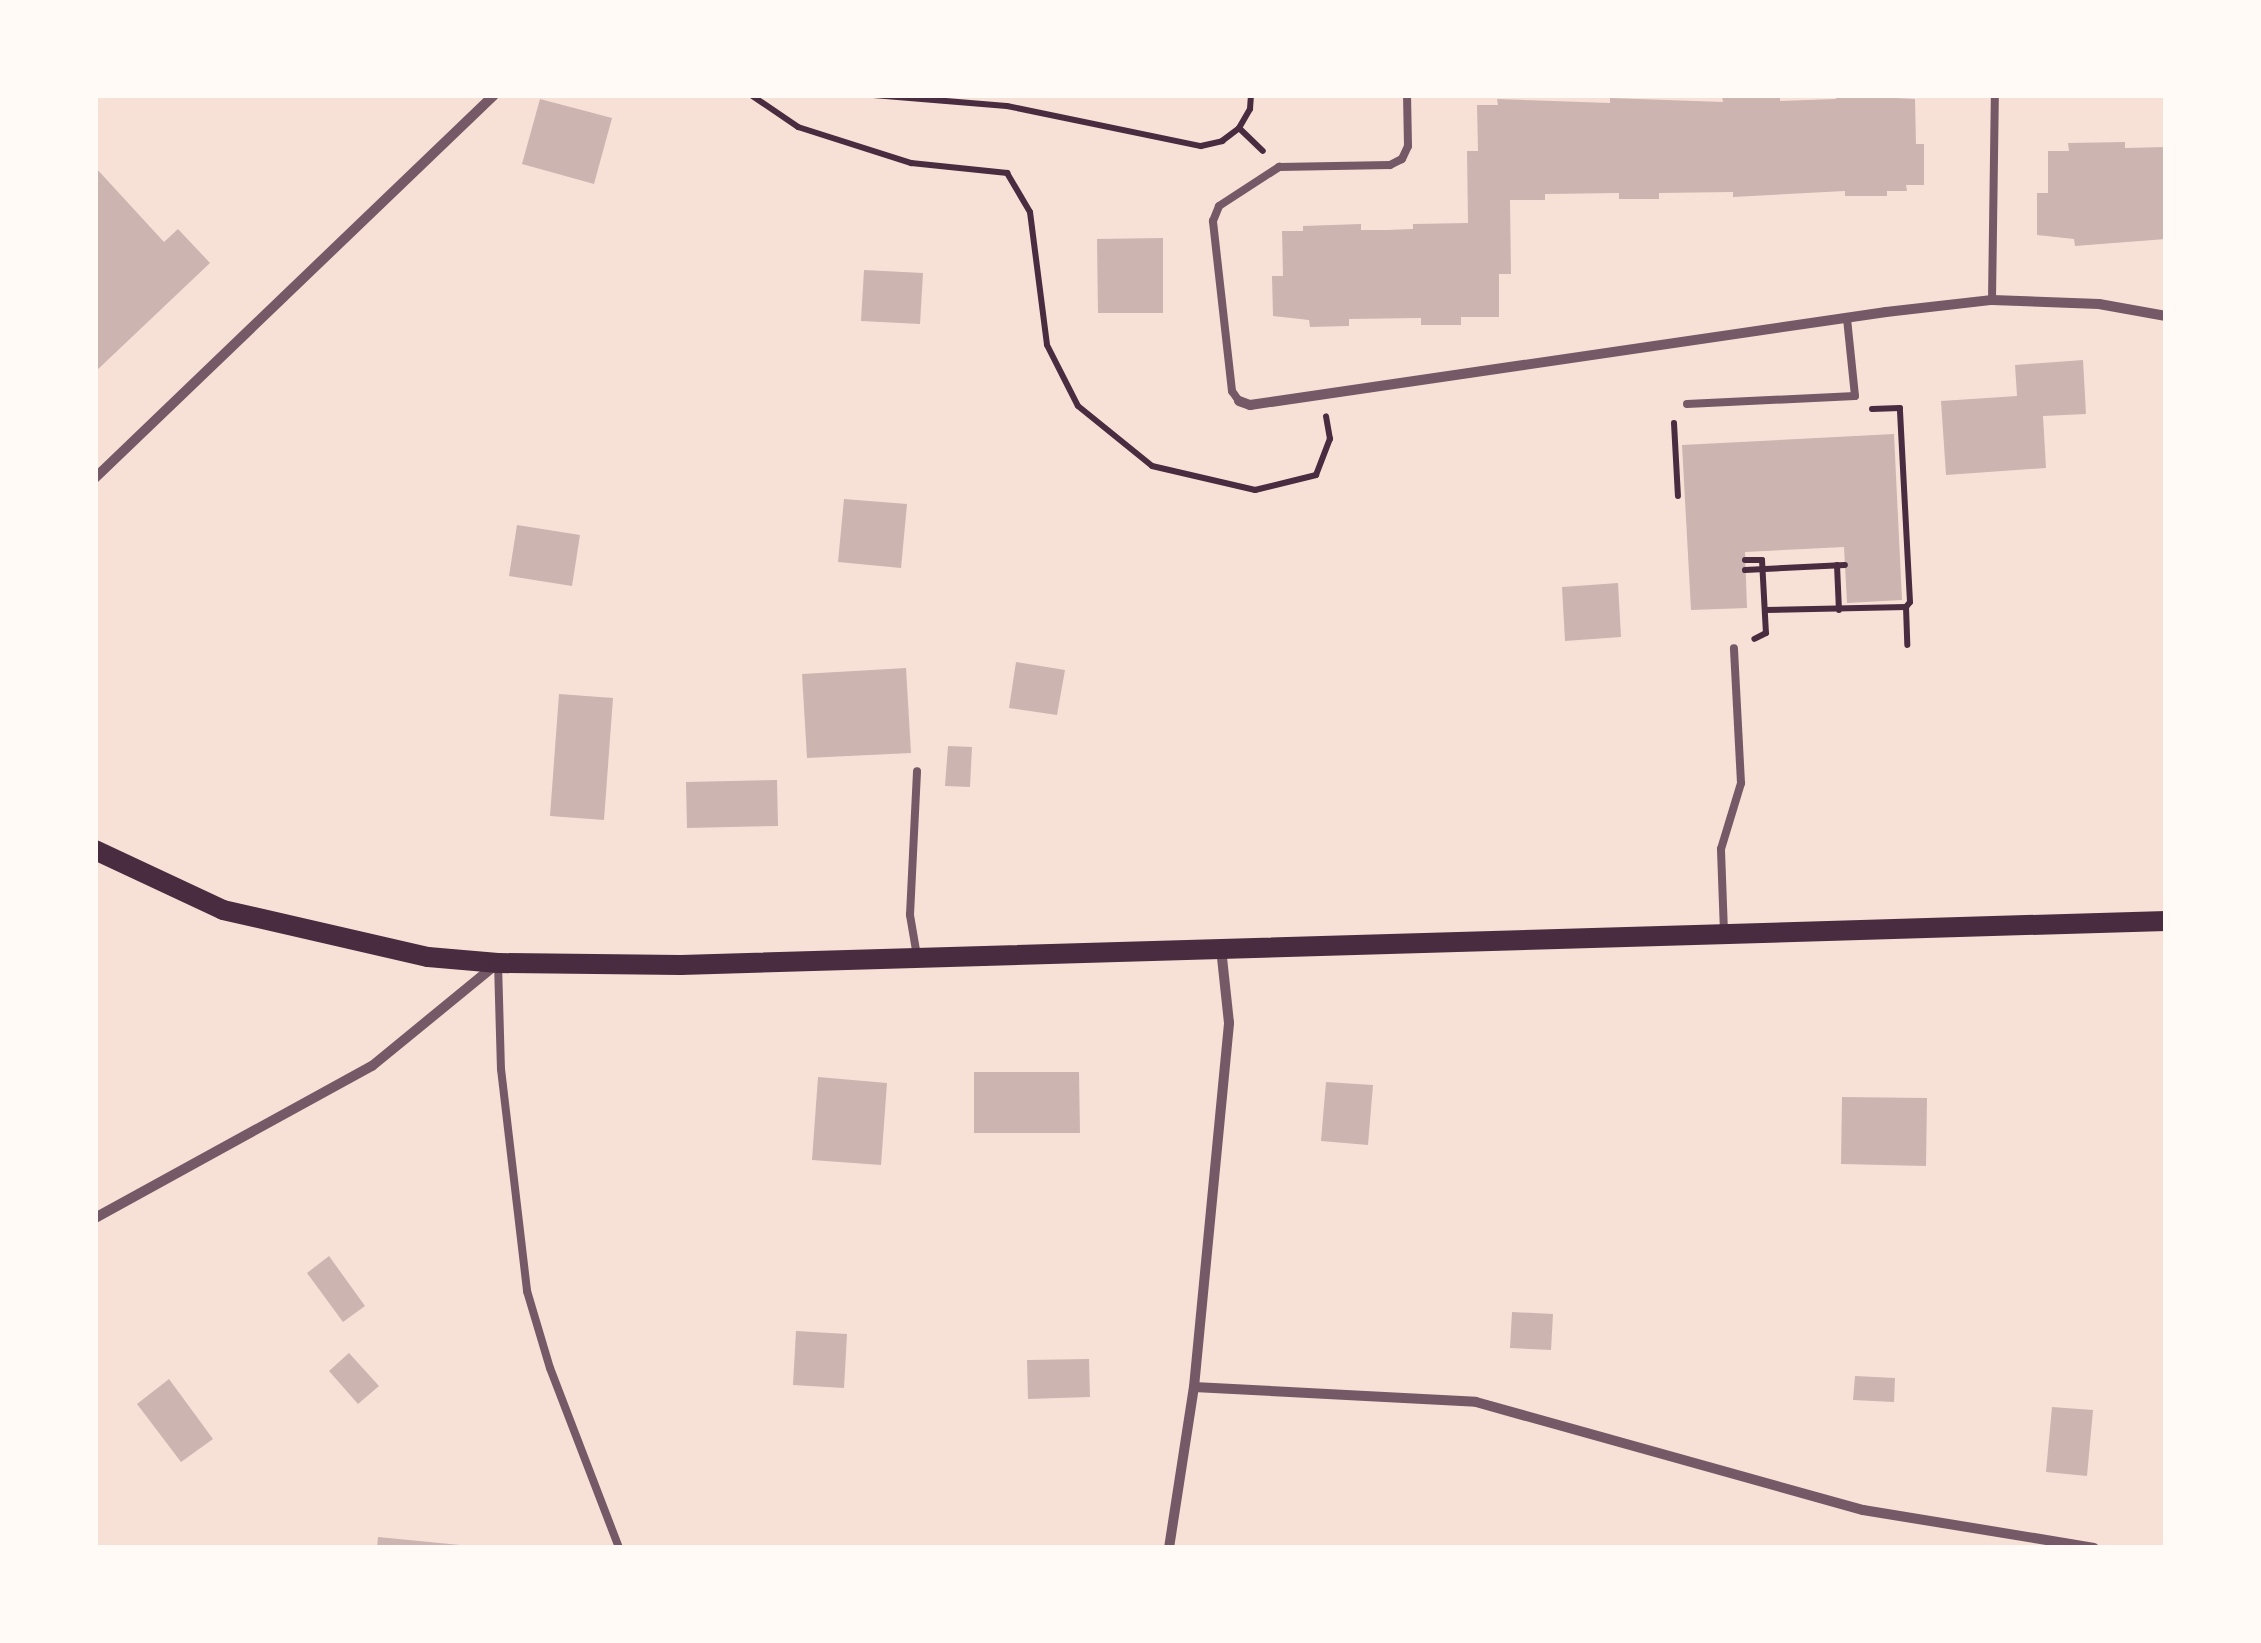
<!DOCTYPE html>
<style>
body{margin:0}
#map{position:relative;width:2261px;height:1643px;overflow:hidden;background:#f7e1d7;font-family:"Alegreya Sans",sans-serif}
div>[style]{position:absolute}
.building>*{inset:0;background:#ccb4b1}
.path>*{height:6px;margin:-3px;padding:0 3px;transform-origin:3px;border-radius:3px;background:#4a2c40}
.service>*{height:8px;margin:-4px;padding:0 4px;transform-origin:4px;border-radius:4px;background:#755966}
.minor>*{height:10px;margin:-5px;padding:0 5px;transform-origin:5px;border-radius:5px;background:#755966}
.secondary>*{height:20px;margin:-10px;padding:0 10px;transform-origin:10px;border-radius:10px;background:#4a2c40}
span{translate:-50% -50%;white-space:nowrap;text-align:center;line-height:1.15;-webkit-text-stroke:10px #fffaf5;paint-order:stroke}
.frame{position:absolute;inset:0;border:98px solid #fffaf5;pointer-events:none}
</style>
<div id="map">
<div class="building">
<div style="clip-path:polygon(1836px 95px,1915px 99px,1916px 144px,1924px 144px,1924px 185px,1906px 185px,1907px 191px,1887px 191px,1887px 196px,1845px 196px,1845px 191px,1733px 197px,1733px 192px,1659px 193px,1659px 199px,1619px 199px,1619px 193px,1545px 194px,1545px 200px,1510px 200px,1511px 274px,1499px 274px,1499px 317px,1461px 317px,1461px 325px,1421px 325px,1421px 318px,1349px 319px,1349px 326px,1310px 327px,1309px 320px,1273px 316px,1272px 276px,1283px 276px,1282px 231px,1303px 231px,1303px 226px,1361px 224px,1361px 230px,1387px 230px,1413px 229px,1413px 224px,1468px 223px,1467px 151px,1478px 151px,1477px 105px,1498px 105px,1497px 99px,1610px 103px,1610px 98px,1723px 102px,1722px 96px,1780px 96px,1780px 101px,1836px 99px)"></div>
<div style="clip-path:polygon(540px 99px,612px 118px,594px 184px,522px 164px)"></div>
<div style="clip-path:polygon(2125px 142px,2125px 148px,2166px 147px,2166px 239px,2075px 246px,2074px 239px,2037px 235px,2037px 193px,2048px 193px,2048px 151px,2069px 151px,2068px 143px)"></div>
<div style="clip-path:polygon(95px 167px,164px 242px,178px 229px,210px 263px,95px 372px)"></div>
<div style="clip-path:polygon(1163px 238px,1163px 313px,1098px 313px,1097px 239px)"></div>
<div style="clip-path:polygon(864px 270px,923px 273px,920px 324px,861px 321px)"></div>
<div style="clip-path:polygon(2083px 360px,2086px 414px,2043px 416px,2046px 468px,1946px 475px,1941px 401px,2017px 396px,2015px 365px)"></div>
<div style="clip-path:polygon(1894px 434px,1902px 600px,1847px 603px,1844px 547px,1745px 552px,1747px 608px,1691px 610px,1682px 445px)"></div>
<div style="clip-path:polygon(844px 499px,907px 504px,901px 568px,838px 562px)"></div>
<div style="clip-path:polygon(517px 525px,580px 535px,572px 586px,509px 576px)"></div>
<div style="clip-path:polygon(1618px 583px,1621px 637px,1565px 641px,1562px 587px)"></div>
<div style="clip-path:polygon(1016px 662px,1065px 670px,1057px 715px,1009px 708px)"></div>
<div style="clip-path:polygon(906px 668px,911px 753px,807px 758px,802px 674px)"></div>
<div style="clip-path:polygon(559px 694px,613px 698px,604px 820px,550px 816px)"></div>
<div style="clip-path:polygon(948px 746px,972px 747px,970px 787px,945px 786px)"></div>
<div style="clip-path:polygon(777px 780px,778px 826px,687px 828px,686px 782px)"></div>
<div style="clip-path:polygon(974px 1072px,1079px 1072px,1080px 1133px,974px 1133px)"></div>
<div style="clip-path:polygon(818px 1077px,887px 1083px,881px 1165px,812px 1160px)"></div>
<div style="clip-path:polygon(1326px 1082px,1373px 1085px,1368px 1145px,1321px 1141px)"></div>
<div style="clip-path:polygon(1842px 1097px,1927px 1098px,1926px 1166px,1841px 1164px)"></div>
<div style="clip-path:polygon(329px 1256px,365px 1306px,343px 1322px,307px 1273px)"></div>
<div style="clip-path:polygon(1512px 1312px,1553px 1314px,1551px 1350px,1510px 1348px)"></div>
<div style="clip-path:polygon(796px 1331px,847px 1334px,844px 1388px,793px 1385px)"></div>
<div style="clip-path:polygon(349px 1353px,379px 1386px,358px 1404px,329px 1371px)"></div>
<div style="clip-path:polygon(1089px 1359px,1090px 1397px,1028px 1399px,1027px 1360px)"></div>
<div style="clip-path:polygon(1855px 1376px,1895px 1378px,1894px 1402px,1853px 1400px)"></div>
<div style="clip-path:polygon(169px 1379px,213px 1439px,181px 1462px,137px 1404px)"></div>
<div style="clip-path:polygon(2052px 1407px,2093px 1410px,2087px 1476px,2046px 1472px)"></div>
<div style="clip-path:polygon(378px 1537px,460px 1545px,460px 1548px,377px 1548px)"></div>
</div>
<div class="path">
<div style="left:751px;top:95px;width:57px;rotate:34.2deg"></div>
<div style="left:798px;top:127px;width:119px;rotate:17.7deg"></div>
<div style="left:911px;top:163px;width:97px;rotate:5.9deg"></div>
<div style="left:1007px;top:173px;width:45px;rotate:59.5deg"></div>
<div style="left:1030px;top:212px;width:134px;rotate:82.7deg"></div>
<div style="left:1047px;top:345px;width:68px;rotate:63.1deg"></div>
<div style="left:1078px;top:406px;width:95px;rotate:39deg"></div>
<div style="left:1152px;top:466px;width:106px;rotate:13.1deg"></div>
<div style="left:1255px;top:490px;width:63px;rotate:-13.8deg"></div>
<div style="left:1316px;top:475px;width:39px;rotate:-69deg"></div>
<div style="left:1330px;top:439px;width:23px;rotate:-100deg"></div>
<div style="left:873px;top:95px;width:134px;rotate:4.7deg"></div>
<div style="left:1007px;top:106px;width:198px;rotate:11.7deg"></div>
<div style="left:1201px;top:146px;width:22px;rotate:-13deg"></div>
<div style="left:1222px;top:141px;width:21px;rotate:-37deg"></div>
<div style="left:1239px;top:128px;width:22px;rotate:-60deg"></div>
<div style="left:1250px;top:109px;width:14px;rotate:-86deg"></div>
<div style="left:1239px;top:128px;width:33px;rotate:44deg"></div>
<div style="left:1674px;top:423px;width:73px;rotate:86.9deg"></div>
<div style="left:1745px;top:560px;width:17px"></div>
<div style="left:1762px;top:560px;width:73px;rotate:86.9deg"></div>
<div style="left:1766px;top:633px;width:13px;rotate:153deg"></div>
<div style="left:1837px;top:565px;width:45px;rotate:87.5deg"></div>
<div style="left:1745px;top:570px;width:100px;rotate:-2.9deg"></div>
<div style="left:1906px;top:607px;width:38px;rotate:88deg"></div>
<div style="left:1765px;top:610px;width:141px;rotate:-1.2deg"></div>
<div style="left:1906px;top:607px;width:6px;rotate:-51deg"></div>
<div style="left:1910px;top:602px;width:194px;rotate:-93deg"></div>
<div style="left:1900px;top:408px;width:28px;rotate:178deg"></div>
</div>
<div class="service">
<div style="left:1992px;top:300px;width:205px;rotate:-89.2deg"></div>
<div style="left:1239px;top:401px;width:12px;rotate:-125deg"></div>
<div style="left:1232px;top:391px;width:171px;rotate:-96.4deg"></div>
<div style="left:1213px;top:221px;width:16px;rotate:-68deg"></div>
<div style="left:1219px;top:206px;width:72px;rotate:-33deg"></div>
<div style="left:1279px;top:167px;width:111px;rotate:-1deg"></div>
<div style="left:1390px;top:165px;width:13px;rotate:-27deg"></div>
<div style="left:1402px;top:159px;width:14px;rotate:-65deg"></div>
<div style="left:1408px;top:146px;width:51px;rotate:-91.1deg"></div>
<div style="left:1687px;top:404px;width:168px;rotate:-2.7deg"></div>
<div style="left:1855px;top:396px;width:78px;rotate:-95.9deg"></div>
<div style="left:1724px;top:932px;width:83px;rotate:-92.1deg"></div>
<div style="left:1721px;top:849px;width:69px;rotate:-73.1deg"></div>
<div style="left:1741px;top:783px;width:135px;rotate:-93deg"></div>
<div style="left:917px;top:956px;width:42px;rotate:-99.7deg"></div>
<div style="left:910px;top:915px;width:144px;rotate:-87.2deg"></div>
<div style="left:498px;top:963px;width:106px;rotate:88.4deg"></div>
<div style="left:501px;top:1069px;width:224px;rotate:83.3deg"></div>
<div style="left:527px;top:1291px;width:80px;rotate:73.4deg"></div>
<div style="left:550px;top:1368px;width:193px;rotate:69deg"></div>
</div>
<div class="minor">
<div style="left:1239px;top:401px;width:12px;rotate:20deg"></div>
<div style="left:1250px;top:405px;width:643px;rotate:-8.32deg"></div>
<div style="left:1886px;top:312px;width:107px;rotate:-6.5deg"></div>
<div style="left:1992px;top:300px;width:107px;rotate:2.1deg"></div>
<div style="left:2099px;top:304px;width:68px;rotate:10.2deg"></div>
<div style="left:95px;top:478px;width:553px;rotate:-43.83deg"></div>
<div style="left:95px;top:1218px;width:316px;rotate:-28.8deg"></div>
<div style="left:372px;top:1066px;width:158px;rotate:-39.3deg"></div>
<div style="left:1194px;top:1387px;width:282px;rotate:3deg"></div>
<div style="left:1476px;top:1402px;width:402px;rotate:15.6deg"></div>
<div style="left:1863px;top:1510px;width:234px;rotate:9.3deg"></div>
<div style="left:1169px;top:1548px;width:163px;rotate:-81.2deg"></div>
<div style="left:1194px;top:1387px;width:366px;rotate:-84.5deg"></div>
<div style="left:1229px;top:1023px;width:75px;rotate:-96.1deg"></div>
</div>
<div class="secondary">
<div style="left:95px;top:850px;width:141px;rotate:25.1deg"></div>
<div style="left:223px;top:910px;width:210px;rotate:12.9deg"></div>
<div style="left:428px;top:957px;width:70px;rotate:4.9deg"></div>
<div style="left:498px;top:963px;width:183px;rotate:0.6deg"></div>
<div style="left:681px;top:965px;width:1486px;rotate:-1.7deg"></div>
</div>
<div class="frame"></div>
</div>
